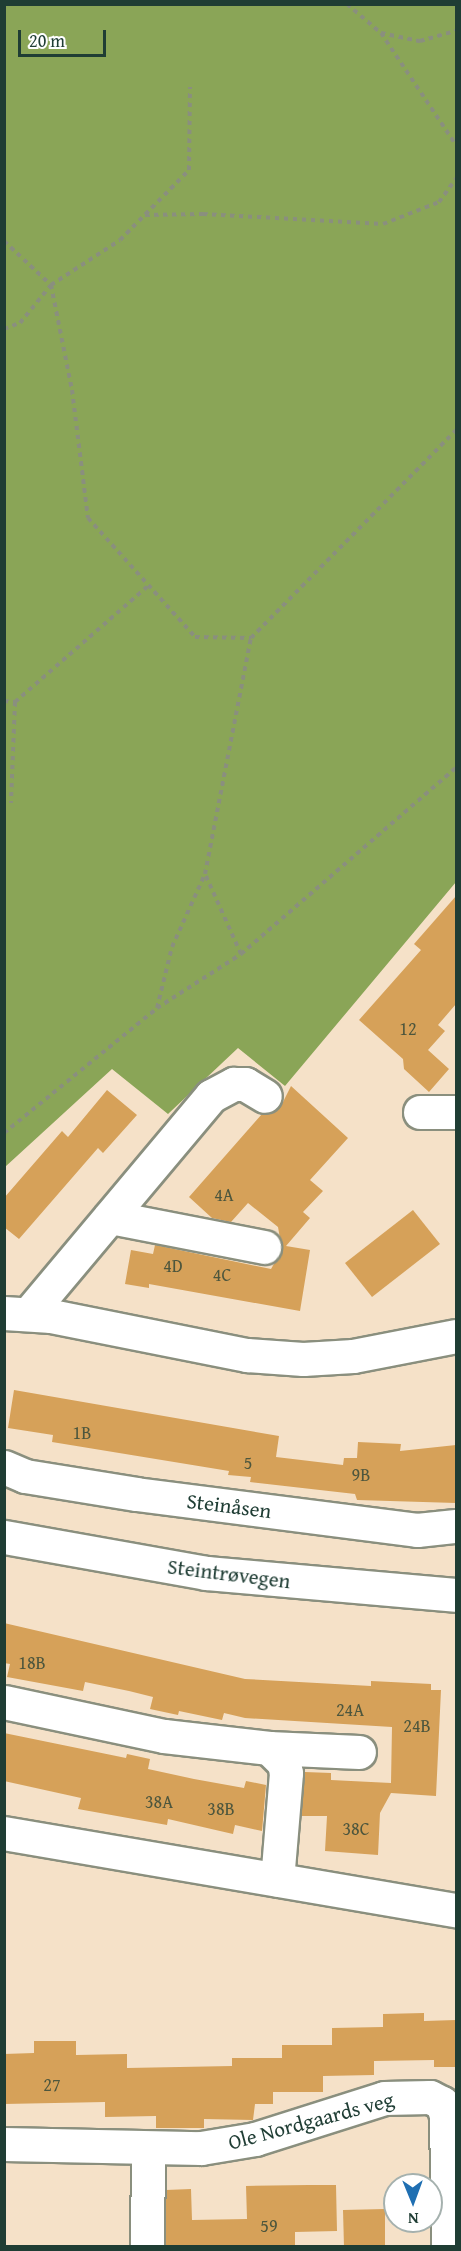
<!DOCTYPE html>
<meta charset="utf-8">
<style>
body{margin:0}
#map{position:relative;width:461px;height:2251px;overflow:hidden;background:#f5e1c8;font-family:"Gentium Book Plus",serif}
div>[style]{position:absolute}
.forest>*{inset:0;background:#8aa557}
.building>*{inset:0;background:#d6a159}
.path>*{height:4px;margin-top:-2px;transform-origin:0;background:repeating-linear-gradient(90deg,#8a8f7e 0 4.5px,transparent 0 9px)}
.roads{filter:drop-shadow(2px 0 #8a8f7e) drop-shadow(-2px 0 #8a8f7e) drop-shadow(0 2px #8a8f7e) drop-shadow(0 -2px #8a8f7e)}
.minor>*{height:33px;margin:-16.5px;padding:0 16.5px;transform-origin:16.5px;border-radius:16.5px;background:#fff}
span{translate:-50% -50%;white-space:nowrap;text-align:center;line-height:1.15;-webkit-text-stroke:4.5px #fff;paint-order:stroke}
.number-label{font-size:18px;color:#4d563d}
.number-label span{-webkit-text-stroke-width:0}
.street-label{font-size:21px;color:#1f3d34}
.frame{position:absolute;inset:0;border:6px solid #1f3d34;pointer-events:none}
.north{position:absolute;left:383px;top:2173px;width:60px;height:60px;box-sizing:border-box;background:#fff;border:2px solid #a5b1ae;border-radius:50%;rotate:179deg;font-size:16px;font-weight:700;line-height:24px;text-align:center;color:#1f3d34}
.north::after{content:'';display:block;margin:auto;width:21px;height:27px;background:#1f6fb2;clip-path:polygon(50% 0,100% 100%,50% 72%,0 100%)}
.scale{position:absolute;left:18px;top:30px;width:88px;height:27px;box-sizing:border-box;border:3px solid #1f3d34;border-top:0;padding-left:8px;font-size:18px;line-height:21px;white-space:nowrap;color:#1f3d34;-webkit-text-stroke:4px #fff;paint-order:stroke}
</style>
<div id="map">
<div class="forest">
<div style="clip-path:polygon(5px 5px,456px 5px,456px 882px,285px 1086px,238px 1048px,168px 1114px,112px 1069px,5px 1167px)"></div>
</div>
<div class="building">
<div style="clip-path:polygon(456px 896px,456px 1004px,438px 1025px,445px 1031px,428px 1050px,449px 1069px,429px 1092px,404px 1069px,403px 1059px,359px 1020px,421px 950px,414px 944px)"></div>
<div style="clip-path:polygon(291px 1086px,348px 1138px,310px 1180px,323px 1191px,303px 1212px,310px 1218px,286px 1246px,310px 1250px,300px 1311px,149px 1284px,149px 1288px,125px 1284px,131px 1250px,153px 1254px,155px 1245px,271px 1269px,282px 1250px,278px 1227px,248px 1203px,231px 1222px,212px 1218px,189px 1197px,262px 1114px,274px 1113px,281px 1106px)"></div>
<div style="clip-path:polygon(107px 1090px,137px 1115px,103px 1153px,98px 1148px,19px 1239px,4px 1227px,4px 1198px,62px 1131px,68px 1137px)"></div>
<div style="clip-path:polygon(413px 1210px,440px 1244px,372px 1297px,345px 1263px)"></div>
<div style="clip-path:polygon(14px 1390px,279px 1436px,276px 1457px,343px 1465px,344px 1458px,357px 1458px,358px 1442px,401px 1444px,400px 1451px,456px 1445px,456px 1503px,357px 1500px,355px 1494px,250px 1482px,251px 1477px,228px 1475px,229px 1471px,52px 1442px,53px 1435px,8px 1428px)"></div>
<div style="clip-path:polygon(4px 1623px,245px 1679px,371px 1686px,371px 1681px,431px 1684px,431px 1690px,441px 1690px,436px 1796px,391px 1793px,380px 1813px,378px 1855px,325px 1851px,327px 1816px,301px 1816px,305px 1772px,331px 1773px,331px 1780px,391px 1783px,392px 1727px,245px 1718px,224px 1713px,222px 1720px,179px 1711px,178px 1715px,150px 1709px,153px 1697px,129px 1691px,85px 1682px,83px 1691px,7px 1677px,10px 1664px,4px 1663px)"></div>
<div style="clip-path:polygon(4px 1733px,126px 1758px,127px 1754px,150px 1759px,148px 1769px,194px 1779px,244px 1788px,246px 1781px,266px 1785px,262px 1831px,235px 1825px,233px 1834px,168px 1819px,167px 1825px,78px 1809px,81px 1798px,4px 1781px)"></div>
<div style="clip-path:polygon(424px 2013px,424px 2021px,456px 2020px,456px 2067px,434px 2067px,434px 2060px,374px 2061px,374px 2075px,323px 2076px,323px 2092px,273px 2092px,273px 2104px,255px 2104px,253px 2120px,204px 2119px,204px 2128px,156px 2128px,156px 2116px,105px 2117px,105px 2102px,4px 2104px,4px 2054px,34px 2053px,34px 2041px,76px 2041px,76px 2055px,127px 2054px,127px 2068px,232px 2066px,232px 2058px,282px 2058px,282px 2045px,332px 2045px,332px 2028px,383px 2027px,383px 2014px)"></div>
<div style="clip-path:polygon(309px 2185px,336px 2185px,337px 2231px,295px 2232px,295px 2247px,166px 2247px,166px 2190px,191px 2189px,192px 2220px,247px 2219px,246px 2186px)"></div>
<div style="clip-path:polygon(385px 2209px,385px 2247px,344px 2247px,343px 2210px)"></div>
</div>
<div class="path">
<div style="left:347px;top:4px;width:45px;rotate:40.5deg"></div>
<div style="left:381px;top:33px;width:40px;rotate:12deg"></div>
<div style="left:420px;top:41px;width:37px;rotate:-16deg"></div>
<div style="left:381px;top:33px;width:135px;rotate:56.2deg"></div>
<div style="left:145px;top:215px;width:58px;rotate:-1deg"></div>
<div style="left:203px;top:214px;width:180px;rotate:3.2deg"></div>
<div style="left:383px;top:224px;width:60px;rotate:-21.4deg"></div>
<div style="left:439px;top:202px;width:29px;rotate:-54deg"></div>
<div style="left:4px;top:241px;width:64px;rotate:43.1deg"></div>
<div style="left:51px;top:285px;width:107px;rotate:78.7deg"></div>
<div style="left:72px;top:390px;width:129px;rotate:82.9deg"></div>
<div style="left:88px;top:518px;width:160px;rotate:48deg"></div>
<div style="left:195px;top:637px;width:56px;rotate:1deg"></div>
<div style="left:4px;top:329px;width:17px;rotate:-21deg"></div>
<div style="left:20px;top:323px;width:49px;rotate:-50.8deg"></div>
<div style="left:51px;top:285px;width:82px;rotate:-33.1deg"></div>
<div style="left:120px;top:240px;width:98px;rotate:-45.4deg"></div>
<div style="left:189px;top:170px;width:83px;rotate:-89.3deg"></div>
<div style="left:4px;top:701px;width:11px;rotate:5deg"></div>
<div style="left:15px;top:702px;width:101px;rotate:92.3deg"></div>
<div style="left:15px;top:702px;width:178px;rotate:-41.1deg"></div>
<div style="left:241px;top:954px;width:88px;rotate:-114.2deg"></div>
<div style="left:205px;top:874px;width:240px;rotate:-79deg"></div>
<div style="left:251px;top:638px;width:292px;rotate:-45.4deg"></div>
<div style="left:157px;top:1008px;width:63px;rotate:-76.2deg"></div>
<div style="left:172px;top:947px;width:80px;rotate:-65.7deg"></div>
<div style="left:4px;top:1133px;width:198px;rotate:-39.2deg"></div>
<div style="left:157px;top:1008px;width:100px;rotate:-32.7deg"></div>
<div style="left:241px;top:954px;width:284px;rotate:-40.9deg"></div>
</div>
<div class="roads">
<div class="minor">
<div style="left:420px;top:1112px;width:36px"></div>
<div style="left:110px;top:1217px;width:157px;rotate:11deg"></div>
<div style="left:4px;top:1313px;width:47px;rotate:3.7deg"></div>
<div style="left:51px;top:1316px;width:200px;rotate:11.3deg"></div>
<div style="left:247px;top:1355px;width:56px;rotate:4.1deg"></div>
<div style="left:303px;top:1359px;width:50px;rotate:-3.4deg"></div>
<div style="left:353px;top:1356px;width:105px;rotate:-11deg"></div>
<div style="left:29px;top:1313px;width:283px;rotate:-50deg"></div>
<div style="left:211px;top:1096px;width:26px;rotate:-28deg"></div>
<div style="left:234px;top:1084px;width:11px"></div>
<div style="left:245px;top:1084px;width:23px;rotate:31deg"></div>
<div style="left:4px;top:1467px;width:23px;rotate:23deg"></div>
<div style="left:25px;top:1476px;width:112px;rotate:9.2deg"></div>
<div style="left:136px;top:1494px;width:283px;rotate:7.3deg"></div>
<div style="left:417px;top:1530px;width:39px;rotate:-6deg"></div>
<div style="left:4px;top:1537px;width:205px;rotate:10.1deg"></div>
<div style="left:206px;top:1573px;width:251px;rotate:5deg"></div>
<div style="left:4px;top:1702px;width:164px;rotate:12deg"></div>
<div style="left:164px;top:1736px;width:106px;rotate:6.5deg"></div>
<div style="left:269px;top:1748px;width:21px;rotate:45deg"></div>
<div style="left:284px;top:1763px;width:10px;rotate:79deg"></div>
<div style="left:286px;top:1773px;width:107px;rotate:94.8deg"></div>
<div style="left:269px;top:1748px;width:90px;rotate:2.5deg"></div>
<div style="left:4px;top:1833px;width:459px;rotate:9.7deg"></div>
<div style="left:4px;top:2144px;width:197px;rotate:1.2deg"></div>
<div style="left:201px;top:2148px;width:55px;rotate:-9.5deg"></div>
<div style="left:255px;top:2139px;width:135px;rotate:-17.6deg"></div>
<div style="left:384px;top:2098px;width:46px;rotate:-1.2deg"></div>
<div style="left:430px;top:2097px;width:13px;rotate:27deg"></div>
<div style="left:442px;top:2103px;width:13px;rotate:72deg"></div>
<div style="left:446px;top:2115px;width:131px;rotate:89.1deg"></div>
<div style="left:147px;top:2246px;width:96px;rotate:-89.4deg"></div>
</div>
</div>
<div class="number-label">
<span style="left:408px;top:1029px">12</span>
<span style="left:224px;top:1195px">4A</span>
<span style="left:173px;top:1266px">4D</span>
<span style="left:222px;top:1275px">4C</span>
<span style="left:82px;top:1433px">1B</span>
<span style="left:248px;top:1463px">5</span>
<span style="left:361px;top:1475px">9B</span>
<span style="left:32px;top:1663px">18B</span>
<span style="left:350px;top:1710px">24A</span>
<span style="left:417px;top:1726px">24B</span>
<span style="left:159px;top:1802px">38A</span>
<span style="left:221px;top:1809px">38B</span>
<span style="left:356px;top:1829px">38C</span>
<span style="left:52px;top:2085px">27</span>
<span style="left:269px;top:2226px">59</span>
</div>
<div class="street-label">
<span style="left:229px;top:1506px;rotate:7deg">Steinåsen</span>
<span style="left:229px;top:1574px;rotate:7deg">Steintrøvegen</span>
<span style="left:311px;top:2121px;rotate:-15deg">Ole Nordgaards veg</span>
</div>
<div class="frame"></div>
<div class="north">N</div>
<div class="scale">20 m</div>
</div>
